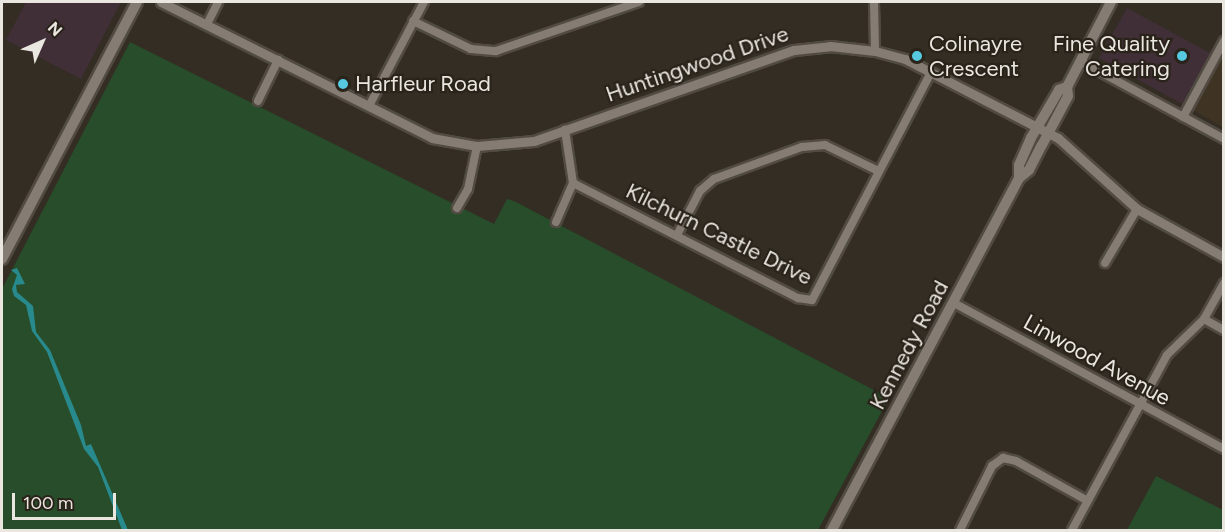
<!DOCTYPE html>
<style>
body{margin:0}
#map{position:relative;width:1225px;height:532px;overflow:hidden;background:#332d23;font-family:Figtree,sans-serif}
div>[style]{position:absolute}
.commercial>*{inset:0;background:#412f37}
.education>*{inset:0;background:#3f3324}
.green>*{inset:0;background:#274d2a}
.water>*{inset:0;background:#288a8c}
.roads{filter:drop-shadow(2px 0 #514b43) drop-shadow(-2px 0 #514b43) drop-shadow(0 2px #514b43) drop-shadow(0 -2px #514b43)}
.minor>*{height:8px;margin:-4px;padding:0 4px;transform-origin:4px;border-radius:4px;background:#857d73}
.tertiary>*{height:9px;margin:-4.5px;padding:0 4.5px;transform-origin:4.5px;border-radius:4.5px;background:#857d73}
.secondary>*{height:10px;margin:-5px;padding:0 5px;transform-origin:5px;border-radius:5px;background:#857d73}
.dots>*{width:16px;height:16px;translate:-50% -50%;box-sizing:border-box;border:3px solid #29231a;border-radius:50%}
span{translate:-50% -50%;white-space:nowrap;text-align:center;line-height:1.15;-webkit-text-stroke:4.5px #29231a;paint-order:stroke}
.poi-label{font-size:22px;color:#eae6e0}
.left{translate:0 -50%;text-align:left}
.right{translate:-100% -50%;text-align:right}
.street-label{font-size:22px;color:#eae6e0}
.frame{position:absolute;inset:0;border:3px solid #eae6e0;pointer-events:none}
.north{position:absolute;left:12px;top:12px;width:60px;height:60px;-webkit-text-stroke:4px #29231a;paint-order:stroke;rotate:45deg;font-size:16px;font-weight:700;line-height:24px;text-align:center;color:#eae6e0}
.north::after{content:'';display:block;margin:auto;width:21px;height:27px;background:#eae6e0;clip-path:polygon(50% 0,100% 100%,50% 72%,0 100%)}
.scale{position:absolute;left:12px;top:493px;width:104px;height:27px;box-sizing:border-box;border:3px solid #eae6e0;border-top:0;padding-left:8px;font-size:18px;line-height:21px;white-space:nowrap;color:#eae6e0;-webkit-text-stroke:4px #29231a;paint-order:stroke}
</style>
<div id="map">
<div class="commercial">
<div style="clip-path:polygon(26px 2px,121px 2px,81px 79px,6px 40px)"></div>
<div style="clip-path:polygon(1127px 8px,1210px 53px,1182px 104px,1099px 58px)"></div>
</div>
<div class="education">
<div style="clip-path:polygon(1223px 51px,1223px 127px,1193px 110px)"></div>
</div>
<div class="green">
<div style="clip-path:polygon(130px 42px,494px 224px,507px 199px,514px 201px,889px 398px,818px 530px,2px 530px,2px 289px)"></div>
<div style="clip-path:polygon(1156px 476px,1223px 510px,1223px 530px,1127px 530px)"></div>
</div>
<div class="water">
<div style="clip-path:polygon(17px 268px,25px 284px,16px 285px,17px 292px,33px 306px,36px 332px,50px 350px,81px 425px,86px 446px,91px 444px,128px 530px,122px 530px,98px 467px,84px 449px,47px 352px,32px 331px,26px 305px,14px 296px,12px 289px,17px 275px,11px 270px)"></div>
</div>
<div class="roads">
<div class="minor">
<div style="left:874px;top:2px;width:49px;rotate:88.8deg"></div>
<div style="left:413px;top:21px;width:64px;rotate:25.8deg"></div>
<div style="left:471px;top:49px;width:25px;rotate:5deg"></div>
<div style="left:496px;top:51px;width:151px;rotate:-18.9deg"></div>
<div style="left:207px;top:24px;width:25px;rotate:-63deg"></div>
<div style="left:1080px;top:61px;width:164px;rotate:28.4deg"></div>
<div style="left:258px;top:101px;width:46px;rotate:-64deg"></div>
<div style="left:369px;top:106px;width:118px;rotate:-62.1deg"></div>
<div style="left:1183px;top:117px;width:86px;rotate:-61.7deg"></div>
<div style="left:573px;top:183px;width:253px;rotate:27.1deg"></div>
<div style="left:798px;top:298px;width:14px;rotate:8deg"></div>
<div style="left:812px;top:300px;width:257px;rotate:-62.4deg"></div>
<div style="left:457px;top:208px;width:22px;rotate:-60deg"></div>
<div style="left:468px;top:189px;width:44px;rotate:-78.2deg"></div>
<div style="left:556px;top:222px;width:43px;rotate:-66.4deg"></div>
<div style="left:573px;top:183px;width:54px;rotate:-98.6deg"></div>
<div style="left:677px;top:235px;width:50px;rotate:-62.4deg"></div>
<div style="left:700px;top:191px;width:18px;rotate:-41deg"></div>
<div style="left:714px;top:179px;width:94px;rotate:-20deg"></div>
<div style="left:802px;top:147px;width:23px;rotate:-5deg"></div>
<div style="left:825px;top:145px;width:59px;rotate:26.1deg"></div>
<div style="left:1105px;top:263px;width:63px;rotate:-59.3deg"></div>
<div style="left:954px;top:303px;width:307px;rotate:28.4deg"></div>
<div style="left:1204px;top:319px;width:23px;rotate:29deg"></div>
<div style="left:960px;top:530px;width:72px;rotate:-63.4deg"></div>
<div style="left:992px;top:466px;width:14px;rotate:-36deg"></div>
<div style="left:1003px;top:458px;width:13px;rotate:13deg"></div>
<div style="left:1016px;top:461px;width:82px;rotate:29.1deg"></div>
<div style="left:1072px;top:530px;width:199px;rotate:-61.5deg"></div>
<div style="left:1167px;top:355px;width:52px;rotate:-44.2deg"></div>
<div style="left:1204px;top:319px;width:41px;rotate:-60.9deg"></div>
</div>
<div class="tertiary">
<div style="left:161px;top:2px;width:303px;rotate:26.6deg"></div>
<div style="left:432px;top:138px;width:46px;rotate:10.1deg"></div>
<div style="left:477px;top:146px;width:57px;rotate:-5deg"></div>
<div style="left:534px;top:141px;width:275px;rotate:-19.3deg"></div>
<div style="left:794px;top:50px;width:36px;rotate:-6deg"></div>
<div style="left:830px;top:46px;width:45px;rotate:6.3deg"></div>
<div style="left:875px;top:51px;width:31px;rotate:15deg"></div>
<div style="left:905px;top:59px;width:172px;rotate:27.3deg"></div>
<div style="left:1058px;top:138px;width:106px;rotate:41.9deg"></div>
<div style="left:1137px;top:209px;width:99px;rotate:28.9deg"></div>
</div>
<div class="secondary">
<div style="left:1019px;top:178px;width:13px;rotate:-90deg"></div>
<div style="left:1019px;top:165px;width:30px;rotate:-66deg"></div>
<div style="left:1031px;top:138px;width:56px;rotate:-59.7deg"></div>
<div style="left:1059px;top:90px;width:9px;rotate:-21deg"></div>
<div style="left:2px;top:259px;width:290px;rotate:-62.3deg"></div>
<div style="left:832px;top:530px;width:399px;rotate:-62deg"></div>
<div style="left:1019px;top:178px;width:13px;rotate:-39deg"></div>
<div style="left:1029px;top:170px;width:28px;rotate:-63deg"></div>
<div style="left:1042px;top:145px;width:55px;rotate:-62deg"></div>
<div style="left:1068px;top:96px;width:9px;rotate:-96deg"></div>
<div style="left:1067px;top:87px;width:96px;rotate:-62.6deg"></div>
</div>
</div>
<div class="dots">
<div style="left:917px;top:56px;background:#56c9e1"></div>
<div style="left:1182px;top:56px;background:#56c9e1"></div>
<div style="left:343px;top:84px;background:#56c9e1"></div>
</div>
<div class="poi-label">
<span class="left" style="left:929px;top:56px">Colinayre<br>Crescent</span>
<span class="right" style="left:1170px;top:56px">Fine Quality<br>Catering</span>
<span class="left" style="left:355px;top:84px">Harfleur Road</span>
</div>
<div class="street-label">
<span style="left:697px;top:64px;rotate:-19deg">Huntingwood Drive</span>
<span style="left:719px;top:234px;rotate:26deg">Kilchurn Castle Drive</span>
<span style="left:909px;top:345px;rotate:-62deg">Kennedy Road</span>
<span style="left:1097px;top:360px;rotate:29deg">Linwood Avenue</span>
</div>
<div class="frame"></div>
<div class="north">N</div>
<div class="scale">100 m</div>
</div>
